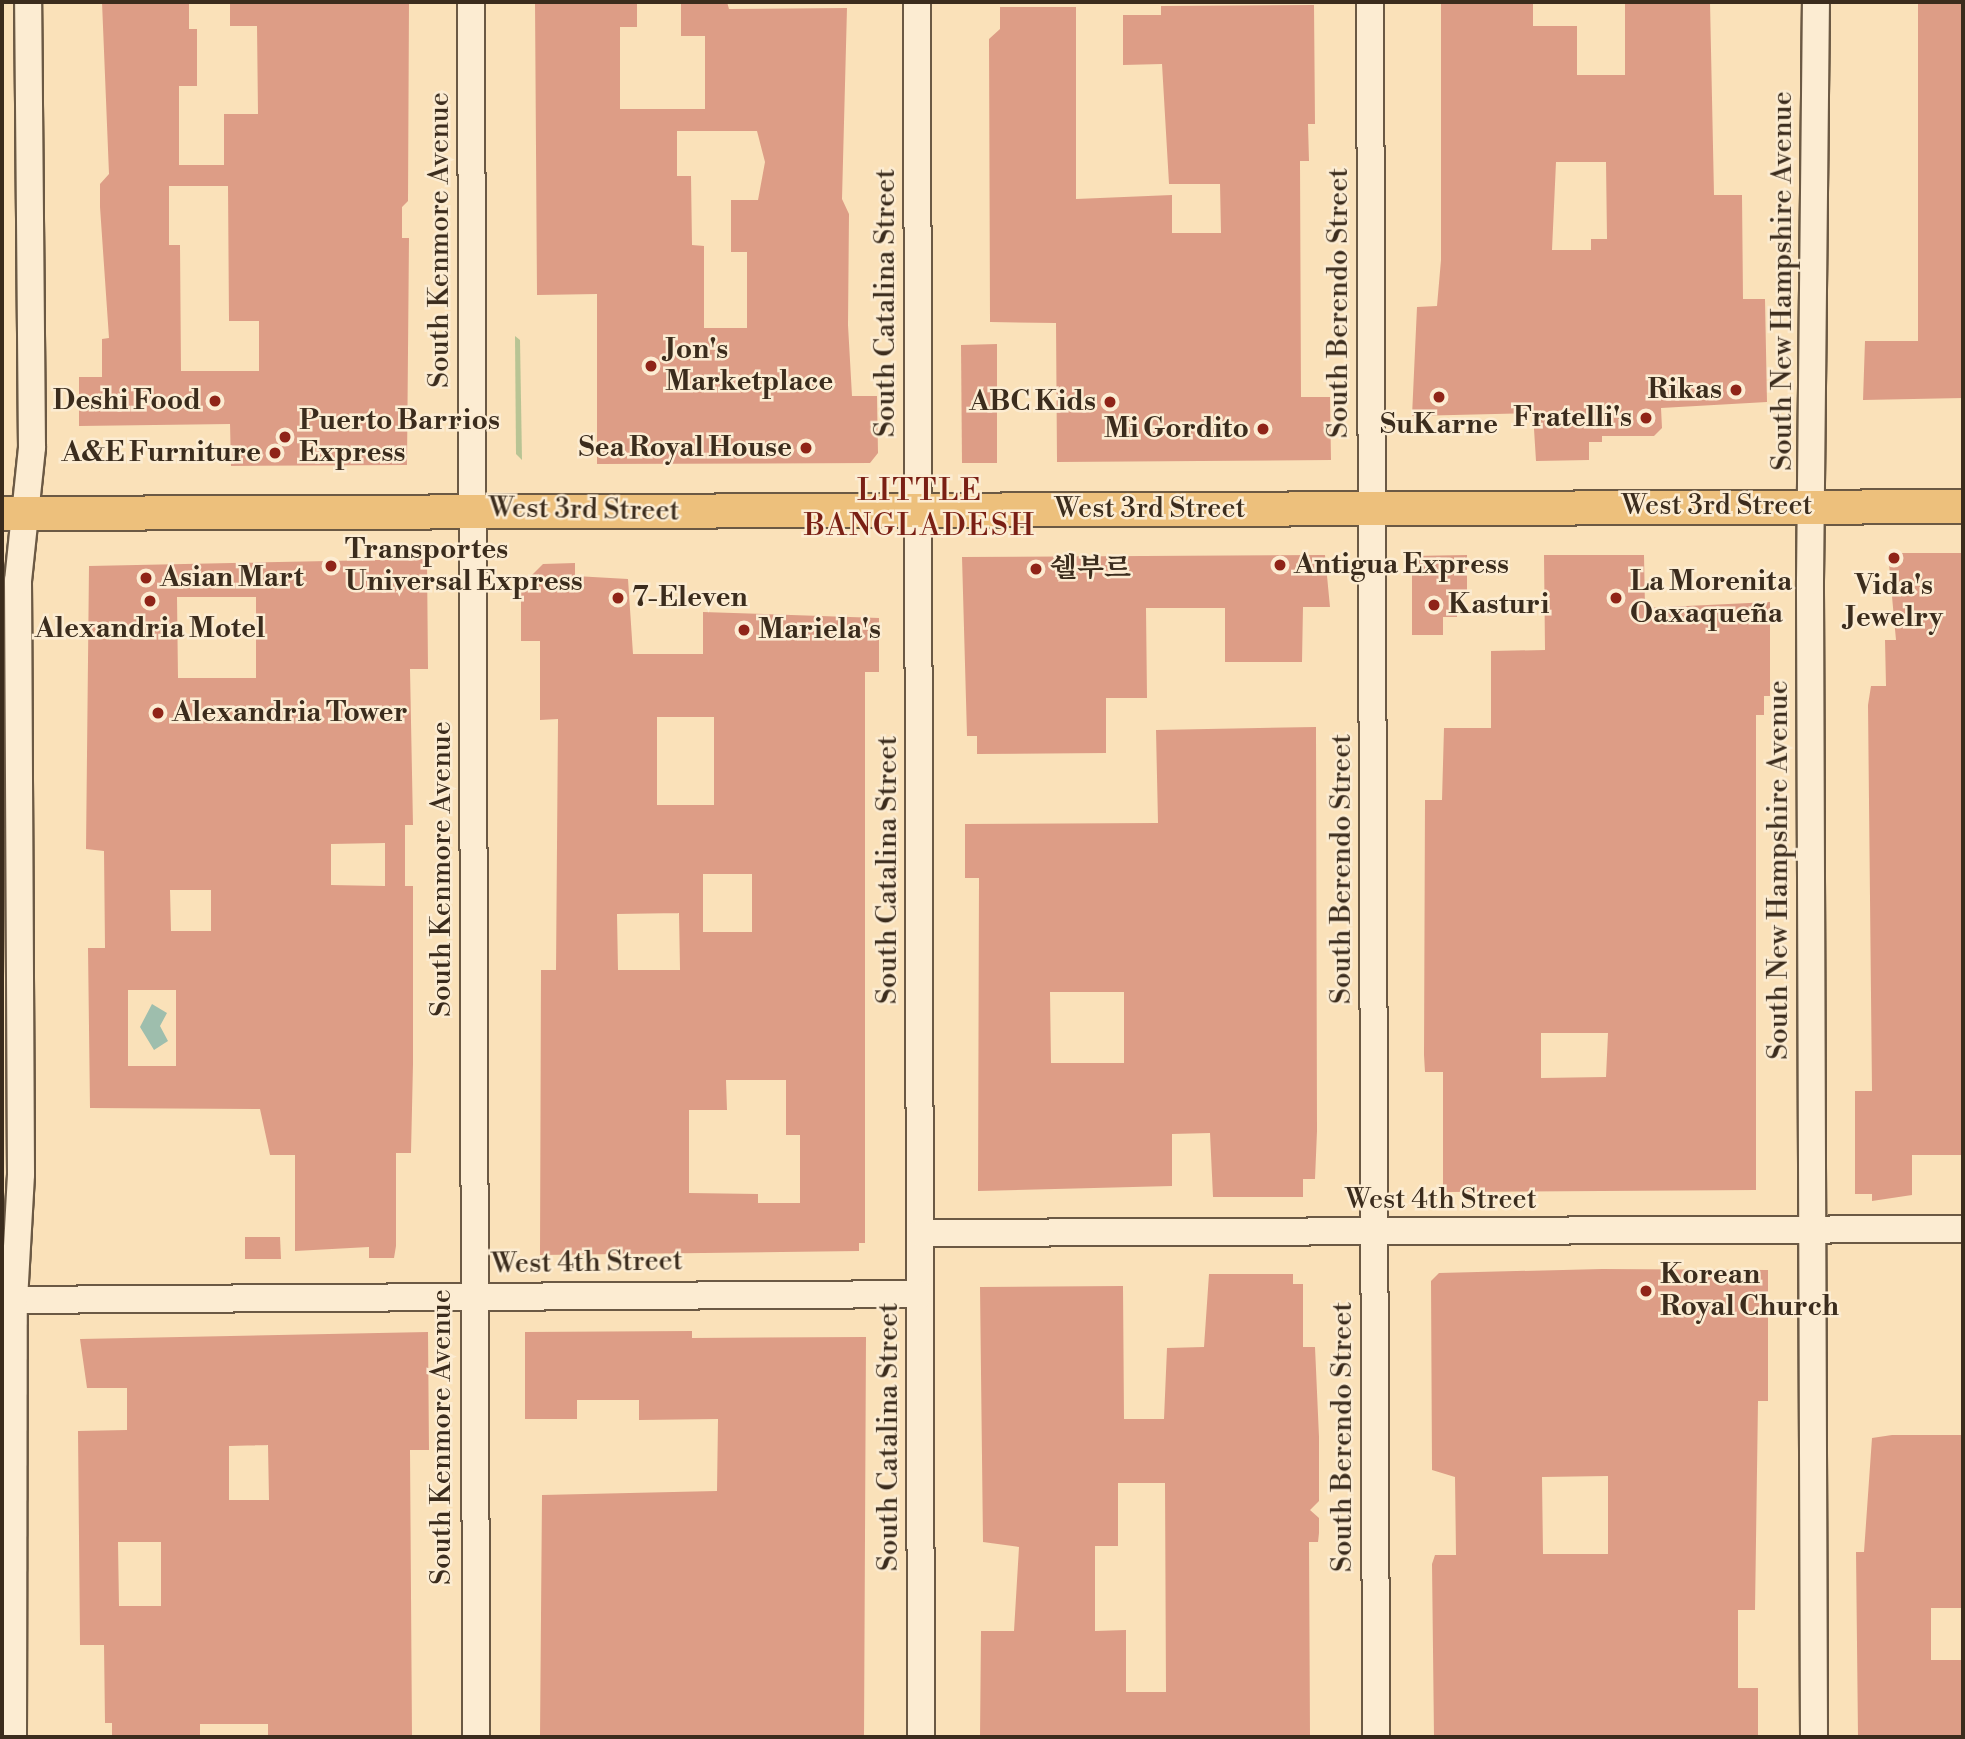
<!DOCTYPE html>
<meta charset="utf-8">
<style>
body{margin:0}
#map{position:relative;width:1965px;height:1739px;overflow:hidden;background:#fae1b9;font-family:"Libre Bodoni","Noto Serif KR",serif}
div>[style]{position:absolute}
.green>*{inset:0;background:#b8c494}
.water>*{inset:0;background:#9ebead}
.building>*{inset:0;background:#dd9d86}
.roads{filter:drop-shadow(2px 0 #6b5944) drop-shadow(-2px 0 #6b5944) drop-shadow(0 2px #6b5944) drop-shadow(0 -2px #6b5944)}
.minor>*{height:26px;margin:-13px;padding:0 13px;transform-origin:13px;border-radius:13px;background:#fcecd2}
.major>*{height:33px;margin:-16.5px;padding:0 16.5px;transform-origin:16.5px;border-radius:16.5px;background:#edc07c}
.dots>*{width:19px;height:19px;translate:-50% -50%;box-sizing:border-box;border:4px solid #fcecd2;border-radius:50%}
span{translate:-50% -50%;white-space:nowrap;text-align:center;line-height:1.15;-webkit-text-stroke:5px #fcecd2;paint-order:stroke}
.street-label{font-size:28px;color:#3b2c1d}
.poi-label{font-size:28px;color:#3b2c1d;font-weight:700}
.left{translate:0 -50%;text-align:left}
.right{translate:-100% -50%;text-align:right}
.neighbourhood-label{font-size:30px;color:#7a1f14;letter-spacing:2px}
.frame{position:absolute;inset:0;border:4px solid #3b2c1d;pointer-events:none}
</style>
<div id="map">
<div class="green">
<div style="clip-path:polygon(515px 336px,520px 340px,522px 460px,516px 454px)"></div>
</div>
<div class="water">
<div style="clip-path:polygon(152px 1004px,167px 1013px,160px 1026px,168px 1041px,154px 1050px,140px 1027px)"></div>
</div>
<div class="building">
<div style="clip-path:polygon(evenodd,102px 2px,189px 2px,189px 29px,197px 29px,197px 86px,179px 86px,179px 165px,224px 165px,224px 114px,258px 114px,257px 26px,230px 26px,230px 2px,409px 2px,408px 201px,402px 207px,402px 238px,409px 238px,407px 465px,231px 466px,230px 424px,79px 426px,79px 377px,102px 377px,102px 339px,109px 338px,100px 207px,100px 184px,109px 174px,102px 2px,169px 186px,228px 186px,229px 321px,259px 321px,259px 371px,181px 371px,180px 245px,169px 245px,169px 186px)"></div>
<div style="clip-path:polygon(evenodd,535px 2px,637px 2px,637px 27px,620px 27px,620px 109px,705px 109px,705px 36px,681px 36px,681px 2px,727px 2px,729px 9px,847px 8px,842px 199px,849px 214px,848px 325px,852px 396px,877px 396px,878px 453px,870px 463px,597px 464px,597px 294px,537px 295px,535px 2px,677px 131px,757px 131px,765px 162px,758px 200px,731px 200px,731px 252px,747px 252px,747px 328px,704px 328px,704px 246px,692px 245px,691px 176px,677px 176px,677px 131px)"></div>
<div style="clip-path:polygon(evenodd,1441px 2px,1533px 2px,1533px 26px,1577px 26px,1577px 75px,1625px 75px,1625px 2px,1710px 2px,1714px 195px,1742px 195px,1743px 299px,1765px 299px,1767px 402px,1661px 408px,1662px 428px,1654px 436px,1602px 436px,1602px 442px,1589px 442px,1589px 460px,1536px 461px,1533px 413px,1412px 416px,1417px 307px,1437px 306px,1441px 260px,1441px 2px,1556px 162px,1606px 162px,1607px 239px,1591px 239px,1591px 250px,1552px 250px,1556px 162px)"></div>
<div style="clip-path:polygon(1918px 2px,1963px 2px,1963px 398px,1863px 400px,1865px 341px,1918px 341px)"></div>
<div style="clip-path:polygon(1314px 5px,1315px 124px,1308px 124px,1309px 161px,1300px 161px,1301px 397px,1330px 397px,1331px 460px,1057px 462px,1056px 323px,990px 322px,989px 39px,1000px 29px,1000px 7px,1076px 7px,1076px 199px,1172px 195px,1172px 233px,1221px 233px,1220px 184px,1169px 184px,1162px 64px,1123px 65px,1123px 15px,1161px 15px,1161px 6px)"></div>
<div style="clip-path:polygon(997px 344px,997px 463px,962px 463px,961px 345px)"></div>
<div style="clip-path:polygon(1888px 553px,1962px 553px,1963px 1155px,1912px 1155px,1912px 1195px,1872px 1201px,1872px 1194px,1855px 1194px,1855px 1091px,1872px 1091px,1868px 705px,1871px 686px,1886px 686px,1885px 640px,1896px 640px)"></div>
<div style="clip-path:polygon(1325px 555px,1330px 607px,1303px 607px,1302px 662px,1225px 662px,1225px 608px,1146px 608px,1147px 698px,1106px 698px,1106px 753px,977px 754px,977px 736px,967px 736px,962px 557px)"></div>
<div style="clip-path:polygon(1467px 555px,1467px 593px,1457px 593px,1457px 617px,1443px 617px,1443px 635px,1412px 635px,1412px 556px)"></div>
<div style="clip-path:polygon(evenodd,1544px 555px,1644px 555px,1645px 608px,1770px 602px,1770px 696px,1764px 696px,1764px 715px,1756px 715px,1756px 1190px,1443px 1192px,1443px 1072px,1425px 1072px,1424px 1055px,1425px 800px,1442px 800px,1444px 728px,1491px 728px,1491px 651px,1545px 650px,1544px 555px,1541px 1033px,1608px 1033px,1606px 1077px,1541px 1078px,1541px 1033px)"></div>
<div style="clip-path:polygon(evenodd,427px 559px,428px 669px,410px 669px,413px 825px,405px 825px,405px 886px,413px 886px,413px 1064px,411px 1153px,396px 1153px,396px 1246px,394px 1258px,369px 1258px,369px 1247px,295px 1251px,295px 1155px,270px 1155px,260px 1109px,90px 1108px,88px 948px,105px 948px,104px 851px,86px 849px,89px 566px,427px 559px,177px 597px,256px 597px,256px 678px,178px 678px,177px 597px,427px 559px,385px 843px,385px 886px,331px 885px,331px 844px,385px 843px,427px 559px,170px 890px,211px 890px,211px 931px,171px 931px,170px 890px,427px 559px,128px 990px,176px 990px,176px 1066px,128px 1066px,128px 990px)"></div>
<div style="clip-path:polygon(evenodd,575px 563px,575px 576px,628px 579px,633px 654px,703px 654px,703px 612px,879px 618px,879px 672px,865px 672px,865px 1243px,859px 1243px,859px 1251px,540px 1255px,541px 970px,556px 970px,558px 719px,540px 720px,540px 641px,521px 641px,521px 586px,543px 564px,575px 563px,657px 717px,714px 717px,714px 805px,657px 805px,657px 717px,575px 563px,703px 874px,752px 874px,752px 932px,703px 932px,703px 874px,575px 563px,679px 913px,680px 970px,618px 970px,617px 914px,679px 913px,575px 563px,726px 1080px,786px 1080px,786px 1135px,800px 1135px,800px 1203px,758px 1203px,758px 1194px,689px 1193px,689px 1110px,727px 1110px,726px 1080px)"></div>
<div style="clip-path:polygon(evenodd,1316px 727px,1317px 1131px,1315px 1179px,1303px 1179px,1303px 1197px,1213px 1197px,1210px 1133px,1172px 1134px,1172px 1186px,978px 1191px,979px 878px,965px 878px,965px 824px,1158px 823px,1156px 730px,1316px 727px,1050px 992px,1124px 992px,1124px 1063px,1051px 1063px,1050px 992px)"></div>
<div style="clip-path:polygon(245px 1237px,280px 1237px,281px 1259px,245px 1259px)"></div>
<div style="clip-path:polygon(evenodd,1602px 1269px,1768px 1270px,1768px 1401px,1758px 1401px,1755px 1610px,1738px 1610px,1738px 1688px,1758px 1688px,1758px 1737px,1434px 1737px,1432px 1564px,1435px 1555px,1456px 1555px,1455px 1477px,1432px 1470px,1431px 1281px,1439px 1273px,1602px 1269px,1608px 1476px,1608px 1554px,1543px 1554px,1542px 1477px,1608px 1476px)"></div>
<div style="clip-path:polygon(evenodd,1209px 1274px,1293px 1274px,1293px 1284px,1303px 1284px,1303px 1347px,1315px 1347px,1319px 1437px,1319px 1501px,1310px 1510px,1319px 1518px,1319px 1533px,1318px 1542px,1309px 1542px,1310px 1737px,980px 1737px,981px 1631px,1014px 1631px,1019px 1547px,983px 1542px,980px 1287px,1123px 1286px,1124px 1419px,1164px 1419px,1167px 1348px,1204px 1347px,1209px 1274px,1118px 1483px,1165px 1483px,1166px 1692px,1126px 1692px,1126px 1630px,1095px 1631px,1095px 1546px,1118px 1546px,1118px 1483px)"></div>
<div style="clip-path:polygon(692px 1331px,692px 1338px,866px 1337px,864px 1737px,540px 1737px,542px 1495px,717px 1491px,718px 1419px,639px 1420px,639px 1400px,577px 1400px,577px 1419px,525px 1419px,525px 1332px)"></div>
<div style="clip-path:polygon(evenodd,428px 1332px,429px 1450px,410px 1450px,412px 1737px,268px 1737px,268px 1724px,200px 1724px,200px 1737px,112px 1737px,112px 1723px,105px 1723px,104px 1645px,80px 1645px,78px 1431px,127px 1430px,127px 1388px,87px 1388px,80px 1339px,428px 1332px,268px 1445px,269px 1500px,229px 1500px,229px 1446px,268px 1445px,428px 1332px,118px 1542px,161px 1542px,161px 1606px,119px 1606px,118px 1542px)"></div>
<div style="clip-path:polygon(1892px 1435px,1963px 1435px,1963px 1608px,1931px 1608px,1931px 1660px,1963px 1660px,1963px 1737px,1858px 1737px,1856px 1552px,1864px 1552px,1872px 1438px)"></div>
</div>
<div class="roads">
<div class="minor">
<div style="left:471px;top:2px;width:1735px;rotate:89.83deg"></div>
<div style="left:917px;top:2px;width:1735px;rotate:89.87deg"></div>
<div style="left:1370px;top:2px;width:1735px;rotate:89.8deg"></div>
<div style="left:920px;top:1233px;width:1043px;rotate:-0.22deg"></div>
<div style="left:2px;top:1300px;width:918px;rotate:-0.37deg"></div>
<div style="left:13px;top:1737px;width:437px;rotate:-89.9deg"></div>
<div style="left:14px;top:1300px;width:126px;rotate:-86.8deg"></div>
<div style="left:21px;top:1174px;width:593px;rotate:-90.29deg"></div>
<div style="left:18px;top:581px;width:135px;rotate:-84deg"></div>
<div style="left:32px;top:447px;width:445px;rotate:-90.5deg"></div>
<div style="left:1814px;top:1737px;width:1156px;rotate:-90.2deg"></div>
<div style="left:1810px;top:581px;width:579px;rotate:-89.41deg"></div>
</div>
<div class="major">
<div style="left:2px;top:513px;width:1961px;rotate:-0.2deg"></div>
</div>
</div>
<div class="dots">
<div style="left:651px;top:366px;background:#8f2418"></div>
<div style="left:1736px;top:390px;background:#8f2418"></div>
<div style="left:1439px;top:397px;background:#8f2418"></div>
<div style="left:215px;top:401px;background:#8f2418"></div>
<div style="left:1110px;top:402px;background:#8f2418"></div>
<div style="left:1646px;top:418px;background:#8f2418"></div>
<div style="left:1263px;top:429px;background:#8f2418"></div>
<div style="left:285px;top:437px;background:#8f2418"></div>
<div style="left:806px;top:448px;background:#8f2418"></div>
<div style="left:275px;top:453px;background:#8f2418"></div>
<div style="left:1894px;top:558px;background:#8f2418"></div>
<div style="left:1280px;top:565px;background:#8f2418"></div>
<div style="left:331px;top:566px;background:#8f2418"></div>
<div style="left:1036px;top:569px;background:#8f2418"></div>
<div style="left:146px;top:578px;background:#8f2418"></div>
<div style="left:618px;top:598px;background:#8f2418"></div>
<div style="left:1616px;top:598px;background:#8f2418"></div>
<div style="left:150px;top:601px;background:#8f2418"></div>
<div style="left:1434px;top:605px;background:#8f2418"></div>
<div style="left:744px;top:630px;background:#8f2418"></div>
<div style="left:158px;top:713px;background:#8f2418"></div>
<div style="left:1646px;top:1291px;background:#8f2418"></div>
</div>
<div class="street-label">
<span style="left:440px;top:240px;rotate:-90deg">South Kenmore Avenue</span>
<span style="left:1783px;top:281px;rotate:-90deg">South New Hampshire Avenue</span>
<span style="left:886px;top:303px;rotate:-90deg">South Catalina Street</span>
<span style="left:1339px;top:303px;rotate:-90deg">South Berendo Street</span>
<span style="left:1717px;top:506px">West 3rd Street</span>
<span style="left:1150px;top:509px">West 3rd Street</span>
<span style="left:584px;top:510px;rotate:1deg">West 3rd Street</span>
<span style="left:442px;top:869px;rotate:-90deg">South Kenmore Avenue</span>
<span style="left:1342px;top:869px;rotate:-90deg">South Berendo Street</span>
<span style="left:888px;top:870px;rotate:-90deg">South Catalina Street</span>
<span style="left:1779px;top:870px;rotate:-90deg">South New Hampshire Avenue</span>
<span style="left:1441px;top:1200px">West 4th Street</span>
<span style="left:587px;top:1263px;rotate:-1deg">West 4th Street</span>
<span style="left:442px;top:1437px;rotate:-90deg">South Kenmore Avenue</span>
<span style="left:889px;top:1437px;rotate:-90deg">South Catalina Street</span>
<span style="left:1343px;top:1437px;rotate:-90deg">South Berendo Street</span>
</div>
<div class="poi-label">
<span class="left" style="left:665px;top:366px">Jon's<br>Marketplace</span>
<span class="right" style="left:1722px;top:390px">Rikas</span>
<span class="right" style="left:201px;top:401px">Deshi Food</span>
<span class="right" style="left:1096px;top:402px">ABC Kids</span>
<span class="right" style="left:1632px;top:418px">Fratelli's</span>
<span class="left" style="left:299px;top:437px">Puerto Barrios<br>Express</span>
<span style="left:1439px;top:425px">SuKarne</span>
<span class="right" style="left:1249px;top:429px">Mi Gordito</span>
<span class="right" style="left:792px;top:448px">Sea Royal House</span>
<span class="right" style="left:261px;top:453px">A&amp;E Furniture</span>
<span class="left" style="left:345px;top:566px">Transportes<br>Universal Express</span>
<span class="left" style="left:1294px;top:565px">Antigua Express</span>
<span class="left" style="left:1050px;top:569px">쉘부르</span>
<span class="left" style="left:160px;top:578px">Asian Mart</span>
<span class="left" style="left:1630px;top:598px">La Morenita<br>Oaxaqueña</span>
<span style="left:1894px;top:602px">Vida's<br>Jewelry</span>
<span class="left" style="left:632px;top:598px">7-Eleven</span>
<span class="left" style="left:1448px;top:605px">Kasturi</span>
<span style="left:150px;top:629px">Alexandria Motel</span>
<span class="left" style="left:758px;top:630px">Mariela's</span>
<span class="left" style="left:172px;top:713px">Alexandria Tower</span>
<span class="left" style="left:1660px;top:1291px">Korean<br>Royal Church</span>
</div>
<div class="neighbourhood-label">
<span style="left:920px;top:508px">LITTLE<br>BANGLADESH</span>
</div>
<div class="frame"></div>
</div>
